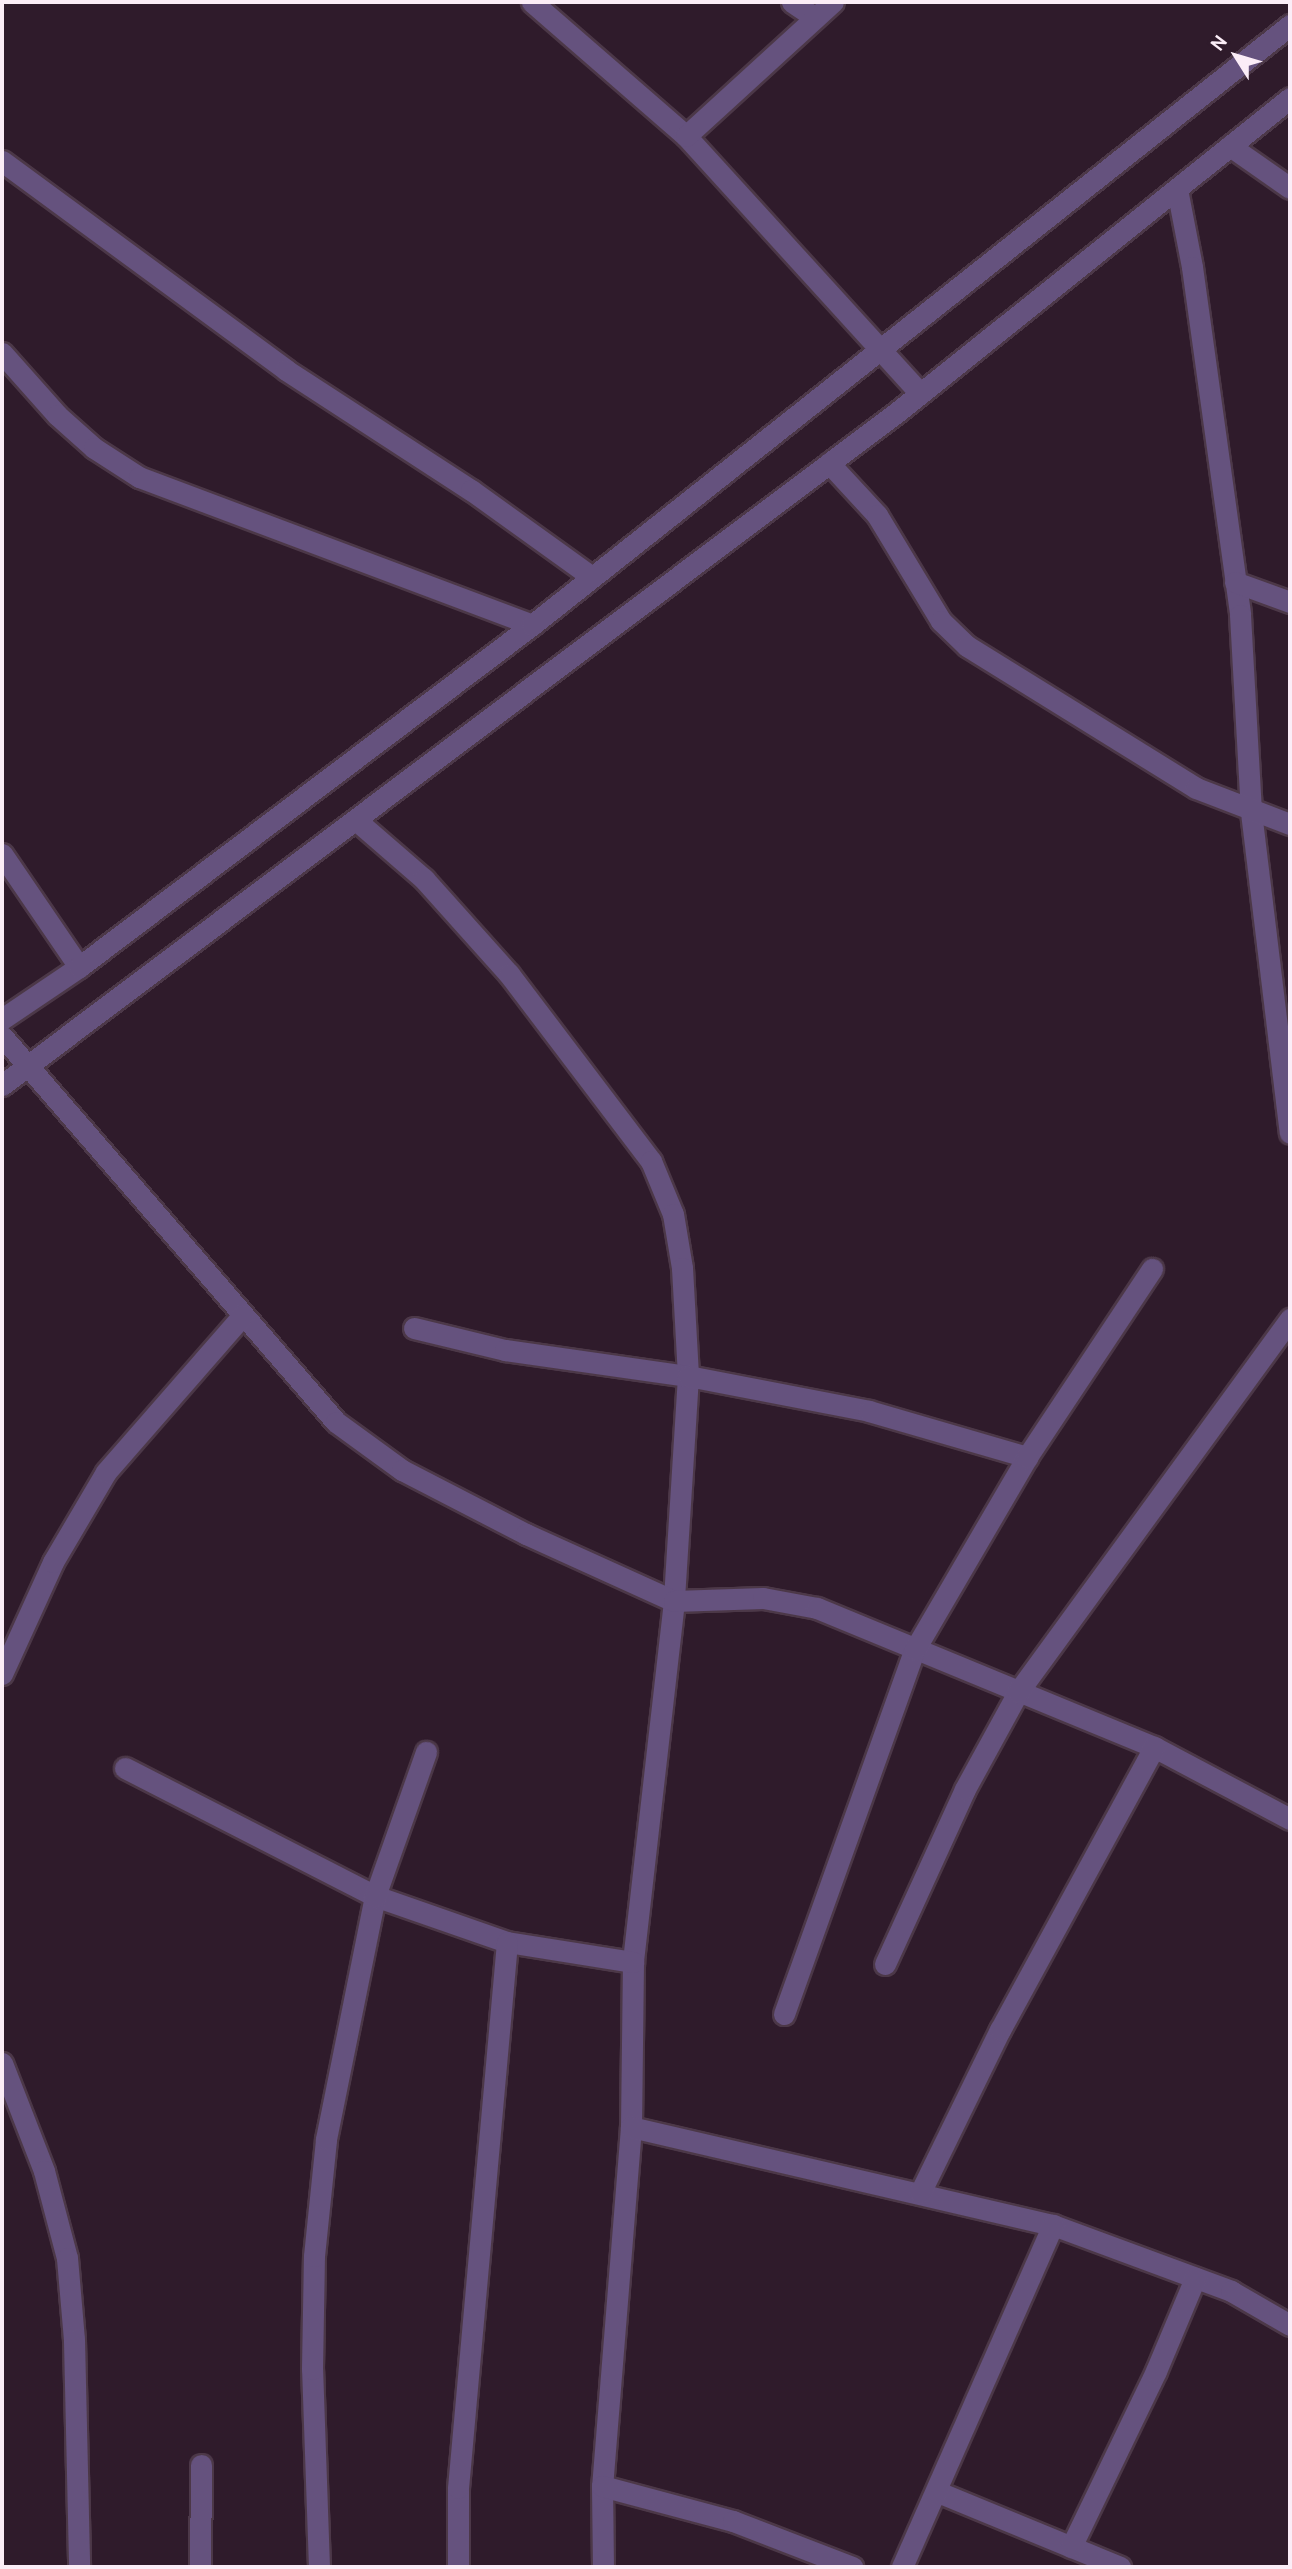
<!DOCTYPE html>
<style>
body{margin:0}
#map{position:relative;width:1292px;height:2569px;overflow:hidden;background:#2f1b2b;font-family:Cabin,sans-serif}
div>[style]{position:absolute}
.roads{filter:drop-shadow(2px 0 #4c3848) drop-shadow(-2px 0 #4c3848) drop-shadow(0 2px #4c3848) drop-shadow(0 -2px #4c3848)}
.minor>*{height:21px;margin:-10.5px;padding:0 10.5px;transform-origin:10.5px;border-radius:10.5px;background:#65527e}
span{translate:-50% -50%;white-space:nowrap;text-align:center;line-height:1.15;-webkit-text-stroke:5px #2f1b2b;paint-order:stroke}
.frame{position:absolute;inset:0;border:4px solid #fbedf7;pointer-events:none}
.north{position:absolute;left:1201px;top:21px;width:70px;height:70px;-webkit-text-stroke:5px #2f1b2b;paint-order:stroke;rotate:307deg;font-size:19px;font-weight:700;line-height:28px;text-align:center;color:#fbedf7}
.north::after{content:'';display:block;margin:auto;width:24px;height:32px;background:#fbedf7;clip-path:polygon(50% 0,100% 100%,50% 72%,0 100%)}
</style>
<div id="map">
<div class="roads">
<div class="minor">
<div style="left:532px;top:2px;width:204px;rotate:41deg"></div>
<div style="left:686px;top:136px;width:348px;rotate:47.7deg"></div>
<div style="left:792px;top:2px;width:25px;rotate:34deg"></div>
<div style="left:686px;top:136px;width:199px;rotate:-42.4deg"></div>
<div style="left:1230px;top:146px;width:73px;rotate:35deg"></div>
<div style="left:2px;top:161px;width:353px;rotate:36.3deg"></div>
<div style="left:286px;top:370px;width:221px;rotate:33deg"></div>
<div style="left:471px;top:490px;width:149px;rotate:35.7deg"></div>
<div style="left:1177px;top:189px;width:79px;rotate:79.1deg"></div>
<div style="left:1192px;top:267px;width:351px;rotate:82.1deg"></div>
<div style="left:1240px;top:615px;width:197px;rotate:86.8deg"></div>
<div style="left:1251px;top:812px;width:323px;rotate:83.1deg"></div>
<div style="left:2px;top:353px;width:83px;rotate:48.4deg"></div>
<div style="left:57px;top:415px;width:50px;rotate:41.7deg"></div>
<div style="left:94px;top:448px;width:54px;rotate:32.8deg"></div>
<div style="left:139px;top:477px;width:420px;rotate:20.6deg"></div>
<div style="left:829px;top:463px;width:71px;rotate:47.3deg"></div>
<div style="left:877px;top:515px;width:124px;rotate:58.9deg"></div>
<div style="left:941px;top:621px;width:36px;rotate:44deg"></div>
<div style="left:967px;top:646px;width:269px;rotate:31.8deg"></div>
<div style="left:1196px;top:788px;width:101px;rotate:21deg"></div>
<div style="left:1235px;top:582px;width:59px;rotate:20deg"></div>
<div style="left:357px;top:821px;width:89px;rotate:40.9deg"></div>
<div style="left:424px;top:879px;width:127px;rotate:48.2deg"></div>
<div style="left:509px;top:974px;width:235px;rotate:52.8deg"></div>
<div style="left:651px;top:1161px;width:57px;rotate:67.5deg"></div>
<div style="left:673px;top:1214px;width:55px;rotate:80.5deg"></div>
<div style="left:682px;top:1268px;width:108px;rotate:86.8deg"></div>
<div style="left:688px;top:1376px;width:225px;rotate:93.6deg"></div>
<div style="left:674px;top:1601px;width:363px;rotate:96.5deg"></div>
<div style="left:633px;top:1962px;width:165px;rotate:90.7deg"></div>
<div style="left:631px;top:2127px;width:360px;rotate:94.6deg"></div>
<div style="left:602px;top:2486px;width:81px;rotate:89.3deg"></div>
<div style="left:2px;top:854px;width:137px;rotate:55.7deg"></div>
<div style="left:2px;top:1019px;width:93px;rotate:-34deg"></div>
<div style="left:79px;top:967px;width:568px;rotate:-37.05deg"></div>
<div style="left:532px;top:625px;width:967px;rotate:-38.36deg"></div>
<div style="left:2px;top:1036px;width:510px;rotate:49.13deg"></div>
<div style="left:336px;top:1422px;width:82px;rotate:36deg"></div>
<div style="left:402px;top:1470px;width:140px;rotate:27.3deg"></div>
<div style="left:526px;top:1534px;width:162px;rotate:24.4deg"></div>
<div style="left:674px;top:1601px;width:89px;rotate:-1.9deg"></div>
<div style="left:763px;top:1598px;width:55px;rotate:10.5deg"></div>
<div style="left:817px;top:1608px;width:365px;rotate:22.4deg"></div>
<div style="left:1154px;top:1747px;width:154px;rotate:27.9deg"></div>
<div style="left:2px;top:1085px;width:1118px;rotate:-36.93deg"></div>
<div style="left:896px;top:413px;width:504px;rotate:-38.64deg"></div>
<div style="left:414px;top:1328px;width:94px;rotate:13.6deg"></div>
<div style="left:505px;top:1350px;width:185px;rotate:8.1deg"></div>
<div style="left:688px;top:1376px;width:184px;rotate:10.9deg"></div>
<div style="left:869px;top:1411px;width:165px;rotate:16.2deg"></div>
<div style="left:2px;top:1674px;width:123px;rotate:-65.5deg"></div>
<div style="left:53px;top:1562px;width:104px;rotate:-59.5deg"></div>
<div style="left:106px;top:1472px;width:208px;rotate:-48.9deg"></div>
<div style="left:125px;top:1768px;width:281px;rotate:27.1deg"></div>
<div style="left:375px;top:1896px;width:140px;rotate:19.2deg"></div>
<div style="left:507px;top:1942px;width:128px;rotate:9deg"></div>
<div style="left:885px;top:1964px;width:192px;rotate:-65.4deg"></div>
<div style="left:965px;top:1789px;width:111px;rotate:-61.3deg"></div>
<div style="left:1018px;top:1692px;width:462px;rotate:-53.9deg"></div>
<div style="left:784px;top:2014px;width:388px;rotate:-70.3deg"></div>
<div style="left:915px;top:1649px;width:222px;rotate:-59.7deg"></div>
<div style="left:1027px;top:1457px;width:226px;rotate:-56.4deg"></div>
<div style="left:2px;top:2063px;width:116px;rotate:68.7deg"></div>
<div style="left:44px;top:2171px;width:90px;rotate:75.2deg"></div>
<div style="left:67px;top:2258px;width:82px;rotate:85.1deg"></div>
<div style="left:74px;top:2340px;width:227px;rotate:88.7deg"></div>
<div style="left:631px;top:2127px;width:433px;rotate:13.1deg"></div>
<div style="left:1053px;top:2225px;width:190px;rotate:20.3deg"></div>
<div style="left:1231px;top:2291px;width:68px;rotate:30deg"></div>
<div style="left:920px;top:2193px;width:182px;rotate:-63.9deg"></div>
<div style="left:1000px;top:2030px;width:322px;rotate:-61.4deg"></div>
<div style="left:602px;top:2486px;width:136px;rotate:15deg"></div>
<div style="left:733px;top:2521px;width:128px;rotate:21.1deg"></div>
<div style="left:938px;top:2492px;width:197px;rotate:22.4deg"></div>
<div style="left:1071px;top:2547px;width:195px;rotate:-64.2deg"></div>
<div style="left:1156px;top:2371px;width:101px;rotate:-67.2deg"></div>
<div style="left:200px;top:2567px;width:102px;rotate:-89.4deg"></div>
<div style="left:319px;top:2567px;width:198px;rotate:-92deg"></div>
<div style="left:312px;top:2369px;width:113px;rotate:-89deg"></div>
<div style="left:314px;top:2256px;width:118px;rotate:-84.1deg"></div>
<div style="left:326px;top:2139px;width:248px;rotate:-78.6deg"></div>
<div style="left:375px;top:1896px;width:153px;rotate:-70.5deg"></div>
<div style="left:458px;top:2567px;width:79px;rotate:-90deg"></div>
<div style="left:458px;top:2488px;width:548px;rotate:-84.87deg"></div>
<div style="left:902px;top:2567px;width:374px;rotate:-66.2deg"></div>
</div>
</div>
<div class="frame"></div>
<div class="north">N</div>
</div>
